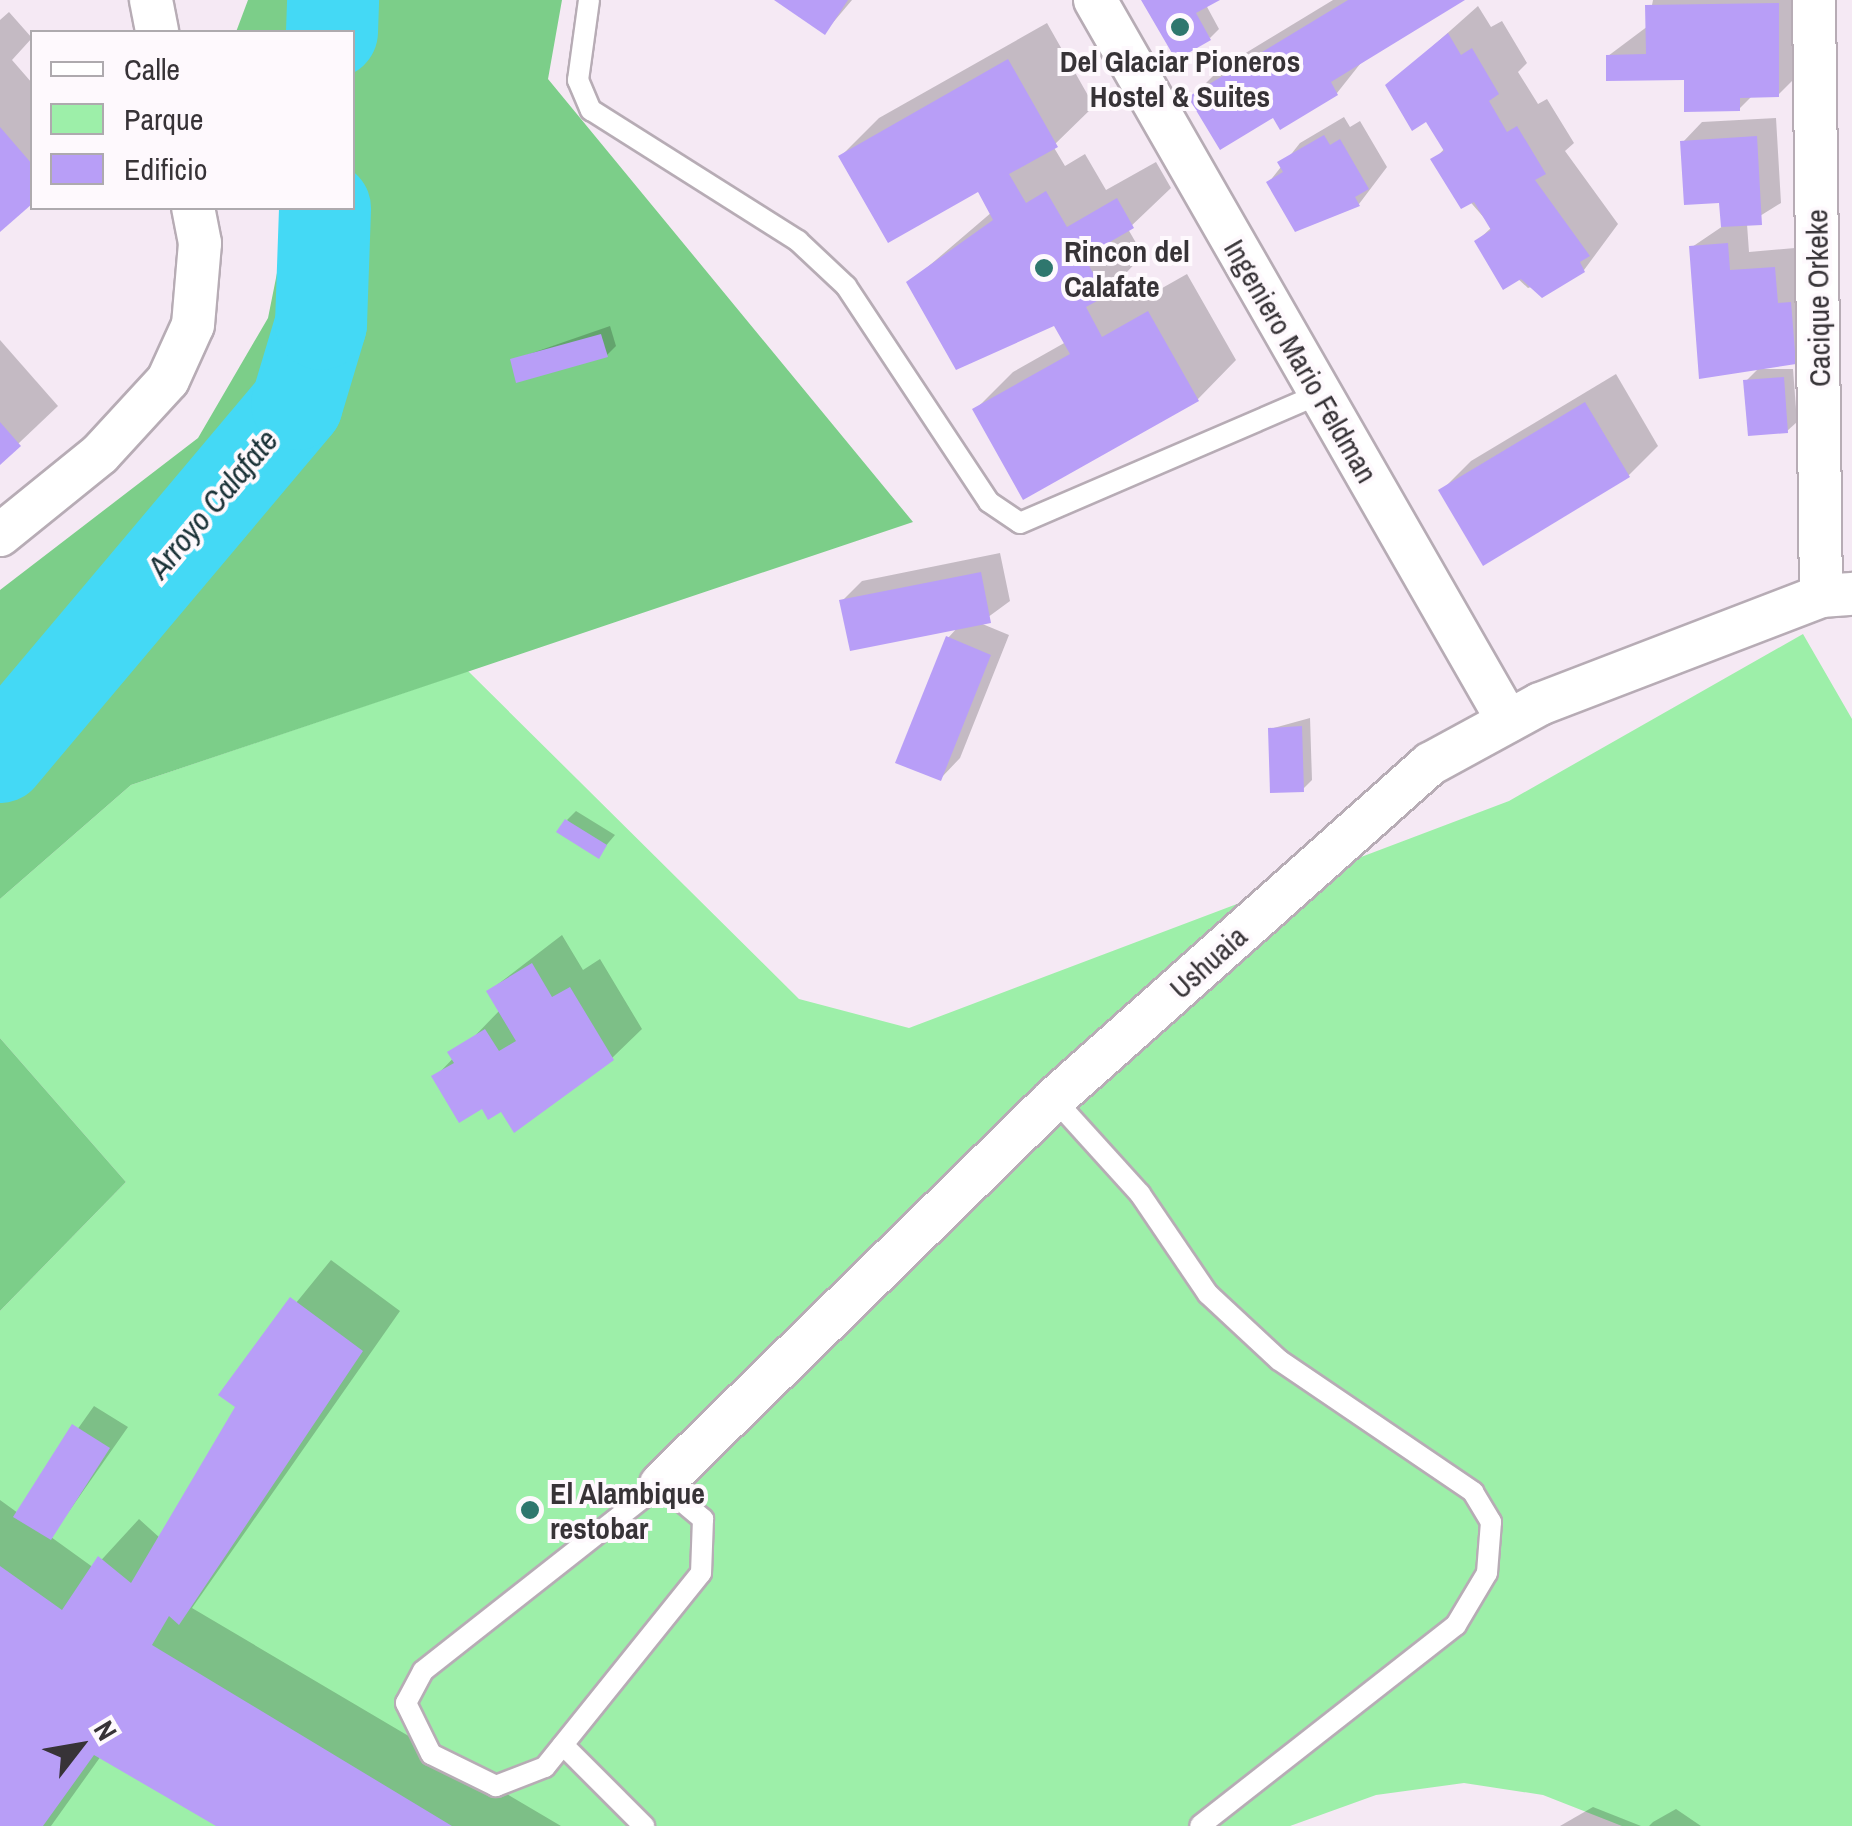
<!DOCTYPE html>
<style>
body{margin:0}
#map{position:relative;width:1852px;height:1826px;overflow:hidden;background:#f5e9f4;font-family:"Archivo Narrow",sans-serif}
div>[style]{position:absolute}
.green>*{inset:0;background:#9defa9}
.forest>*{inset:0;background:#7cce89}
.shadow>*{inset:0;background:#0003}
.river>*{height:92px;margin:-46px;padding:0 46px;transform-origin:46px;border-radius:46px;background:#44d9f5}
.building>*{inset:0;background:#b89ef7}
.roads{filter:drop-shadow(2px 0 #b7acb5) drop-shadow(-2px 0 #b7acb5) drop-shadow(0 2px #b7acb5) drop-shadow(0 -2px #b7acb5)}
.lane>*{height:20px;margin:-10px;padding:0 10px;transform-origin:10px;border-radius:10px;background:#fff}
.street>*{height:42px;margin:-21px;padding:0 21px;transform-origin:21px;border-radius:21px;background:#fff}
.dots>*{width:28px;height:28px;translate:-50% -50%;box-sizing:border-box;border:5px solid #fef9fd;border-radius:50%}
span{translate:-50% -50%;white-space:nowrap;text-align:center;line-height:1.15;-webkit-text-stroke:8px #fef9fd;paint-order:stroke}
.poi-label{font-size:30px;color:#373337;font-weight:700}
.left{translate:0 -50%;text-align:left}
.street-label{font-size:30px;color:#373337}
.water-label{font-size:32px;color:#1a3237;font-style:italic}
.legend{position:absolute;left:30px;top:30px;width:325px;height:180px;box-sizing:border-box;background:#fef9fd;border:2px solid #aeaaae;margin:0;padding:12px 18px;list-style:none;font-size:30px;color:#373337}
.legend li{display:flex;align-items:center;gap:20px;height:50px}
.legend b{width:50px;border:2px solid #aeaaae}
.north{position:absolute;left:30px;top:1696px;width:100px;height:100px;-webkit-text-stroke:8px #fef9fd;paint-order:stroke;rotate:59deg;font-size:28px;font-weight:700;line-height:40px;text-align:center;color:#373337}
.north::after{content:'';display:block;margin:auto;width:35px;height:45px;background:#373337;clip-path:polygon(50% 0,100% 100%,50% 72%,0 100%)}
</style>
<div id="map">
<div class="green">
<div style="clip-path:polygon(1803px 634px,1852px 719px,1852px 1826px,1622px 1826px,1543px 1795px,1464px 1783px,1376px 1795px,1290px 1826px,0 1826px,0 1311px,126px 1182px,0 1038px,0 899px,131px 785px,468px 671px,799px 999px,909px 1028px,1509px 801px)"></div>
</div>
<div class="forest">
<div style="clip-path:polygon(248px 0,562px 0,548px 79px,913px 522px,131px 785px,0 899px,0 590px,198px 438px,268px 318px,290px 208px,352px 208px,352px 32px,236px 32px)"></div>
<div style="clip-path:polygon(0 1038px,126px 1182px,0 1311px)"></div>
</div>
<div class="shadow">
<div style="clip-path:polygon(778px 0,852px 0,825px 32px)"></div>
<div style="clip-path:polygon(1147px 0,1215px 0,1206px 5px,1219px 29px,1210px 38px)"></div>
<div style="clip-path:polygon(1333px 0,1461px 0,1364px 59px,1337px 93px,1274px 114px,1191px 98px,1221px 68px)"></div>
<div style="clip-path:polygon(1653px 0,1807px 0,1808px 65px,1778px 95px,1753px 95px,1739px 109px,1686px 77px,1608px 56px,1648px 26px)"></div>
<div style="clip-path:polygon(1478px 6px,1491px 27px,1502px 21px,1527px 63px,1518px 72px,1538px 104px,1547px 99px,1574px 143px,1565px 151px,1618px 224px,1584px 270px,1528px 288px,1477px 241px,1492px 227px,1434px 160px,1445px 148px,1427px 119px,1388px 86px)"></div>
<div style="clip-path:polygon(9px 12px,32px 38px,12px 60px,32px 83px,32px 200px,0 229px,0 20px)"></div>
<div style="clip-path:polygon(1047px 23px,1094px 106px,1053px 146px,1065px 166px,1085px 154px,1106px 190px,1156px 162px,1171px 188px,1128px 229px,1143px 255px,1126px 273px,1141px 300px,1187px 274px,1236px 360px,1198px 399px,975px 410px,1013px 372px,1066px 342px,1055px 323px,909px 283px,992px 212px,979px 189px,841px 156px,879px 118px)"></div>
<div style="clip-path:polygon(1344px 117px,1350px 127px,1360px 121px,1387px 167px,1359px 204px,1296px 229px,1269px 182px,1300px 143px)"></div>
<div style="clip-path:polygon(1776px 118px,1781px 203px,1747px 224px,1749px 252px,1795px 248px,1815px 342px,1795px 362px,1692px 247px,1723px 226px,1722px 200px,1683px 142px,1702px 122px)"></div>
<div style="clip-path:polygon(610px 326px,616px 346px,607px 355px,512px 360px)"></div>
<div style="clip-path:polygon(0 340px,58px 406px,0 461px)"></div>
<div style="clip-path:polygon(1758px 369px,1793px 369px,1797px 422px,1787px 431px,1746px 381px)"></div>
<div style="clip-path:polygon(1616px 374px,1658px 446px,1629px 475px,1441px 491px,1471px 461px)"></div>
<div style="clip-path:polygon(1000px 553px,1010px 601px,980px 623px,1009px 635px,960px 758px,941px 778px,948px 638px,958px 627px,842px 601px,862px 581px)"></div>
<div style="clip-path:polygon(1310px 718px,1312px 780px,1302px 790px,1270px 729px)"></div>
<div style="clip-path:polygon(576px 811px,615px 835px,598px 855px,567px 820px)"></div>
<div style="clip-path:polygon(562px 935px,583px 970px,600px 959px,642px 1029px,612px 1058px,502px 1109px,435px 1077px,500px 1010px,489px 991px)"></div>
<div style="clip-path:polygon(331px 1260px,400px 1311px,192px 1608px,561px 1826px,221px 1826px,101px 1756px,51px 1826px,0 1826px,0 1500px,18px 1513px,94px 1406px,128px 1427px,51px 1537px,94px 1568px,139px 1519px,160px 1538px,238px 1407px,221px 1395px)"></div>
<div style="clip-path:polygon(1593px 1807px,1641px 1826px,1560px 1826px)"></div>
<div style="clip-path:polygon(1676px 1809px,1701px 1826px,1649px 1826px,1653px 1822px)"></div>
</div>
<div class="river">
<div style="left:332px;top:32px;width:32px;rotate:-88deg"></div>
<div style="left:0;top:757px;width:461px;rotate:-49.9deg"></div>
<div style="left:297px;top:404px;width:84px;rotate:-73.3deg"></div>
<div style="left:321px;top:324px;width:116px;rotate:-88deg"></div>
</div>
<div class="building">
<div style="clip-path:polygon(774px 0,848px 0,825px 35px)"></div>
<div style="clip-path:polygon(1141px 0,1220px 0,1196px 13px,1211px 40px,1176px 60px)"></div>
<div style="clip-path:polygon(1348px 0,1465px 0,1331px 82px,1338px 95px,1280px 130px,1273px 118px,1220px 150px,1188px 97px)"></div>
<div style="clip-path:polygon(1779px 3px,1779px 97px,1740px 98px,1740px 111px,1684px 112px,1684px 80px,1606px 81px,1606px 55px,1646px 54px,1645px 5px)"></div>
<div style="clip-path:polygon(1448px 33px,1461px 55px,1472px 48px,1499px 94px,1489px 101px,1507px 132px,1517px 126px,1546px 174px,1535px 180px,1590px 256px,1580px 262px,1585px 272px,1542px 298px,1521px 279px,1503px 290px,1474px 241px,1491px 230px,1474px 202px,1461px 209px,1430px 159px,1444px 151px,1426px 122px,1412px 131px,1385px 85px)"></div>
<div style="clip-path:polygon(1008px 59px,1058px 147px,1009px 174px,1026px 203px,1046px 191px,1067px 227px,1117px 198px,1134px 228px,1084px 257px,1106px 296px,1086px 307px,1102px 337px,1148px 311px,1199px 401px,1023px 500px,972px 409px,1070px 354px,1054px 326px,956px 370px,906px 282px,993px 220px,978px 192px,888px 243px,838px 156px)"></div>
<div style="clip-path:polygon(0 127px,32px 164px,32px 204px,0 232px)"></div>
<div style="clip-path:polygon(1324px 135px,1330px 145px,1340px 139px,1369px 189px,1355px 197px,1360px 206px,1295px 232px,1266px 182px,1283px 172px,1277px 162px)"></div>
<div style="clip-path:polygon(1757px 136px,1762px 225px,1721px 227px,1719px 203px,1684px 205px,1680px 141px)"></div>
<div style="clip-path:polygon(1728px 243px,1730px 270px,1775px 267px,1778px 303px,1791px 302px,1796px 364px,1699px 379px,1689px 246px)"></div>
<div style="clip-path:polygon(601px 334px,608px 357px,516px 383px,510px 359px)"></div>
<div style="clip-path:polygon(1784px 377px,1788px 433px,1748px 436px,1743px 380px)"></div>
<div style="clip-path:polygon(1585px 402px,1630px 477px,1483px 566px,1438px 490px)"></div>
<div style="clip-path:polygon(0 422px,21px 446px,0 465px)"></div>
<div style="clip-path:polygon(981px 572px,991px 623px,850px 651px,839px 600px)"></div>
<div style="clip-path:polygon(946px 636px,991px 655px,941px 781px,895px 763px)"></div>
<div style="clip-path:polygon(1302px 726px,1304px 792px,1270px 793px,1268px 728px)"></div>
<div style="clip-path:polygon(565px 819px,607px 845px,599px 859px,556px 832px)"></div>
<div style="clip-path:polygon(532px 963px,552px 997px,570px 987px,614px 1060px,514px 1133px,501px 1112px,488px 1120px,482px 1109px,459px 1123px,431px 1076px,454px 1063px,447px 1052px,485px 1029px,499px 1051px,516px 1041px,486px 991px)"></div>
<div style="clip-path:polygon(290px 1297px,363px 1351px,179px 1625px,169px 1616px,152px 1645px,452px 1826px,216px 1826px,94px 1755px,43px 1826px,0 1826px,0 1566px,62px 1610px,98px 1556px,131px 1583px,235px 1407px,218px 1395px)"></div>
<div style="clip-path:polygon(72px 1424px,110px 1448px,51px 1540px,13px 1517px)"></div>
</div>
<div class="roads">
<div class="lane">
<div style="left:589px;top:0;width:81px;rotate:97.8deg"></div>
<div style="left:578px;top:80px;width:33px;rotate:67deg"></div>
<div style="left:591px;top:110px;width:245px;rotate:32.3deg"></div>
<div style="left:798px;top:241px;width:66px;rotate:43.2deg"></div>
<div style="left:846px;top:286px;width:259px;rotate:56.5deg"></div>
<div style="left:989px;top:502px;width:37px;rotate:34deg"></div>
<div style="left:1020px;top:523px;width:327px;rotate:-23.3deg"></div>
<div style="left:1054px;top:1099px;width:128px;rotate:47.8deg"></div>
<div style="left:1140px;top:1194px;width:121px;rotate:55.8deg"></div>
<div style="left:1208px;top:1294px;width:97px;rotate:42.9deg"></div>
<div style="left:1279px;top:1360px;width:235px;rotate:34.2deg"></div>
<div style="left:1473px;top:1492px;width:35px;rotate:59deg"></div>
<div style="left:1491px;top:1522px;width:51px;rotate:94.5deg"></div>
<div style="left:1487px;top:1573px;width:61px;rotate:120.8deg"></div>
<div style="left:1456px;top:1625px;width:325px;rotate:141.9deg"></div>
<div style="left:661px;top:1484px;width:55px;rotate:39.8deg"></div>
<div style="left:703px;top:1519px;width:54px;rotate:92.1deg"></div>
<div style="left:701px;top:1573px;width:249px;rotate:128.8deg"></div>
<div style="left:545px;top:1767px;width:53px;rotate:158.8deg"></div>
<div style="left:496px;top:1786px;width:72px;rotate:-153.8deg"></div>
<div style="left:431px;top:1754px;width:57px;rotate:-116.1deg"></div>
<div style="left:406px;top:1703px;width:36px;rotate:-62deg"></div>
<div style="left:423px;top:1671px;width:303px;rotate:-38.2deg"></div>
<div style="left:563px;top:1745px;width:115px;rotate:45deg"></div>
</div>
<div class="street">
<div style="left:151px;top:0;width:33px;rotate:79deg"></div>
<div style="left:1095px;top:0;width:831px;rotate:60.2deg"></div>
<div style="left:1814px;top:0;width:596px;rotate:89.33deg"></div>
<div style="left:0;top:535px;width:129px;rotate:-39deg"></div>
<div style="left:100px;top:454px;width:100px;rotate:-47.4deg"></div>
<div style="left:168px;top:380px;width:60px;rotate:-65.6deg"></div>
<div style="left:193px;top:325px;width:82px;rotate:-85.1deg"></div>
<div style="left:200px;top:243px;width:36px;rotate:-101deg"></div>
<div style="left:661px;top:1484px;width:550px;rotate:-44.41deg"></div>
<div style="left:1054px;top:1099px;width:504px;rotate:-41.7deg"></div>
<div style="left:1430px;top:764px;width:125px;rotate:-28.6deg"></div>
<div style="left:1540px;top:704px;width:301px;rotate:-21deg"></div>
<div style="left:1821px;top:596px;width:31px;rotate:-4deg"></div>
</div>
</div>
<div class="dots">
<div style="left:1180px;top:27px;background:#2f776e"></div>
<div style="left:1044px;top:268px;background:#2f776e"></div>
<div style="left:530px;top:1510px;background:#2f776e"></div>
</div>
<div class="poi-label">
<span style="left:1180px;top:78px">Del Glaciar Pioneros<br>Hostel &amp; Suites</span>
<span class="left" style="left:1064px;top:268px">Rincon del<br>Calafate</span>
<span class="left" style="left:550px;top:1510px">El Alambique<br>restobar</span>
</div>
<div class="street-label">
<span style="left:1818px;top:298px;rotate:-91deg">Cacique Orkeke</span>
<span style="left:1301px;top:361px;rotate:60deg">Ingeniero Mario Feldman</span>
<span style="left:1208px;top:962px;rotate:-42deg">Ushuaia</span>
</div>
<div class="water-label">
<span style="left:213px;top:504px;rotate:-50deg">Arroyo Calafate</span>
</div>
<ul class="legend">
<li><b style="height:12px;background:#fff"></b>Calle</li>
<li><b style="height:28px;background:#9defa9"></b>Parque</li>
<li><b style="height:28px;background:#b89ef7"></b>Edificio</li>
</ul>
<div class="north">N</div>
</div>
